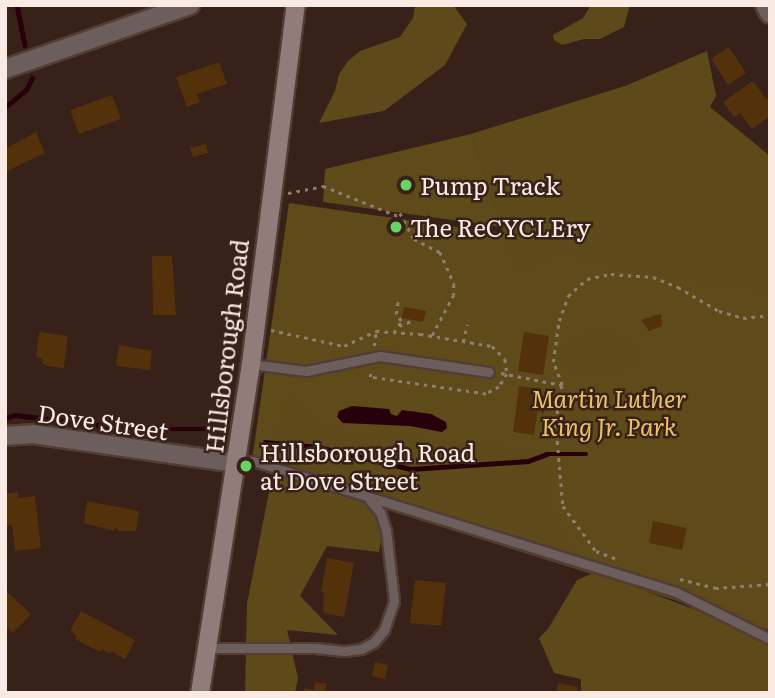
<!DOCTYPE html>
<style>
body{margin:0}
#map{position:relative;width:775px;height:698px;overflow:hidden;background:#372118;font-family:Literata,serif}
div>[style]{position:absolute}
.green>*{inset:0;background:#5f4a1a}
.forest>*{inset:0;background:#5e491a}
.water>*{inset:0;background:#27000c}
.stream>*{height:4.5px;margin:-2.25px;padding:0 2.25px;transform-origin:2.25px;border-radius:2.25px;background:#27000c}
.building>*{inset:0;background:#52310b}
.path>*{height:2.5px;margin-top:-1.25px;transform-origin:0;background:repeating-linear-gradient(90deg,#907d75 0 3.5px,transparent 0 8.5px)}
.roads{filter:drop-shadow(2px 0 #523d35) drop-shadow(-2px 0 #523d35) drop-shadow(0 2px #523d35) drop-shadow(0 -2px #523d35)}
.service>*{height:9px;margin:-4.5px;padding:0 4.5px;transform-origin:4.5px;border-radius:4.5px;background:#6b5e5c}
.minor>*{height:18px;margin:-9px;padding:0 9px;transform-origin:9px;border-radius:9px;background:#6b5e5c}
.secondary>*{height:18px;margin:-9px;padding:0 9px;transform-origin:9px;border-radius:9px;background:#917c7a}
.dots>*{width:19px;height:19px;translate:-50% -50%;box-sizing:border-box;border:4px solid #372118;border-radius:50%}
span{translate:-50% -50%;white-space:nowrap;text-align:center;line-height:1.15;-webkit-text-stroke:5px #372118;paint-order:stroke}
.poi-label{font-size:24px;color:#faeae4}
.left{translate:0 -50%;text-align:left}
.street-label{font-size:24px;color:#faeae4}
.park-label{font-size:24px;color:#ebc169;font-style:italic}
.frame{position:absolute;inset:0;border:7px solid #faeae4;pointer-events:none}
</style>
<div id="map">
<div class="green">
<div style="clip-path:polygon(471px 134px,502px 227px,323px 202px,325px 169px)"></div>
<div style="clip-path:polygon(289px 203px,770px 272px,770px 630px,251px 467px)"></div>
</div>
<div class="forest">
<div style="clip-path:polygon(415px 5px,453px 5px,467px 24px,445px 65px,384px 111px,319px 123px,335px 91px,339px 74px,348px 61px,360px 51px,400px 37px,413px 18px)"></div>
<div style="clip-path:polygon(591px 5px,630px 5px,624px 27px,600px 39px,584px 39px,562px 45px,554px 40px,553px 35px,583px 18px)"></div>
<div style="clip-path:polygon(707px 51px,716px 96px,710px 107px,770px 156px,770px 292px,647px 274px,560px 254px,517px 274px,471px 134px,625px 86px)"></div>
<div style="clip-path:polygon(608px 332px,635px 342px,641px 362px,636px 367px,585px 375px,566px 369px,563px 353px,569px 341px,580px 335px)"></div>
<div style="clip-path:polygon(294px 395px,330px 429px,544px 450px,552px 508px,575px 552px,390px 490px,379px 552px,327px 546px,300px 596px,338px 635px,287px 630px,298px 678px,295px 693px,245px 693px,247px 604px,276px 456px,280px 408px)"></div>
<div style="clip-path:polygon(596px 572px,698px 611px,770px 645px,770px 693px,581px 693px,581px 679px,554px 673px,539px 638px,548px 629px,577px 580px)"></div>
</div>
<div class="water">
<div style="clip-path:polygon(352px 406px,389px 409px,391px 414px,397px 416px,402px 410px,431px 414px,446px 422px,447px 428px,442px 432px,410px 426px,343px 423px,337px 417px,339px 411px)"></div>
</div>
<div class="stream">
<div style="left:17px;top:5px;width:41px;rotate:78.7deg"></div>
<div style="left:5px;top:107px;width:27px;rotate:-39deg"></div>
<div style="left:26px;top:90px;width:13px;rotate:-63deg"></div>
<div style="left:5px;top:418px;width:10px;rotate:-17deg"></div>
<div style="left:15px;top:415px;width:101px;rotate:6.8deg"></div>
<div style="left:133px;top:429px;width:78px"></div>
<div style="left:265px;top:442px;width:53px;rotate:5.4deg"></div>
<div style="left:318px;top:447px;width:96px;rotate:13.3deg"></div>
<div style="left:411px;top:469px;width:117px;rotate:-3.9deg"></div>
<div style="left:528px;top:461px;width:20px;rotate:-20deg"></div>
<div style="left:547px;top:454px;width:39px"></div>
</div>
<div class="building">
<div style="clip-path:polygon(729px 47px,746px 73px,728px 85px,711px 59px)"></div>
<div style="clip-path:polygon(219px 62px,227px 84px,197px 94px,200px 102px,187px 107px,176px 77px)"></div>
<div style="clip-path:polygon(753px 81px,766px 99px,770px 96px,770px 116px,752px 129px,740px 113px,734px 117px,723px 102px)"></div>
<div style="clip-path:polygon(112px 95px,121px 119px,79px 134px,70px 110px)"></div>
<div style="clip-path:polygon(36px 132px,45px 153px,5px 172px,5px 149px)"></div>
<div style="clip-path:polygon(206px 144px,208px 153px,193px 157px,190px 148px)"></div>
<div style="clip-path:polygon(152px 256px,172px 256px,176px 315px,153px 315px)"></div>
<div style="clip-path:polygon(404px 307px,426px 311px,423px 322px,402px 318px)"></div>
<div style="clip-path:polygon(661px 314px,662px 326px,649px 331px,641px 320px)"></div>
<div style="clip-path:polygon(39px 332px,68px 336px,64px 368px,47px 366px,42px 363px,42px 358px,36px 357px)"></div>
<div style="clip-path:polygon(524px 332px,549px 336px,543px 375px,518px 371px)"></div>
<div style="clip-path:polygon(119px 345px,152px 351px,150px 370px,116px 366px)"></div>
<div style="clip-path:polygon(519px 386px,541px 389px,534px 435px,513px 432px)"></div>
<div style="clip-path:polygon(18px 492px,18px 498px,35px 496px,41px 548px,15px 551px,12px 525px,5px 526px,5px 494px)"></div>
<div style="clip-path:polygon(87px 501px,139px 511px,136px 531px,118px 531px,115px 527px,114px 531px,84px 523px)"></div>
<div style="clip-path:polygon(653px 521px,687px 528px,682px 550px,649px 543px)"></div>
<div style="clip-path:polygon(327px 558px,354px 563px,344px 617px,323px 613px,324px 593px,321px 592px)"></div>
<div style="clip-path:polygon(415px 580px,446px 583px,441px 626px,410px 623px)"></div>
<div style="clip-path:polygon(5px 590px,31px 614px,13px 633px,5px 625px)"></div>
<div style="clip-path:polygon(81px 611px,135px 640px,125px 659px,111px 651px,110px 654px,102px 649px,100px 652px,75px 639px,77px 636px,70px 631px)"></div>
<div style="clip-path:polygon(375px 662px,388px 665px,385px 679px,372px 676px)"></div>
<div style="clip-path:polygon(315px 682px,327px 684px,325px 693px,303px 693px,304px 688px,314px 690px)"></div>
<div style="clip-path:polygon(558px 683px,578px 687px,576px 693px,556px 693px)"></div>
</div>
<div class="path">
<div style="left:288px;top:193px;width:36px;rotate:-11deg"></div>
<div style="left:323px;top:186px;width:83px;rotate:21.9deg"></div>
<div style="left:400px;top:213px;width:30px;rotate:62deg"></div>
<div style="left:414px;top:239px;width:29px;rotate:27deg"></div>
<div style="left:440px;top:252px;width:35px;rotate:66deg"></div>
<div style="left:454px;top:284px;width:11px;rotate:90deg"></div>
<div style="left:454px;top:295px;width:49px;rotate:118.1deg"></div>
<div style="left:399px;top:326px;width:16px;rotate:-22deg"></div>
<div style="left:271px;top:330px;width:75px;rotate:12.4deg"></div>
<div style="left:344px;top:346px;width:35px;rotate:-25deg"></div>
<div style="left:376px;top:331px;width:44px;rotate:3.9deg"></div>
<div style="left:420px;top:334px;width:73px;rotate:9.5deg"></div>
<div style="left:492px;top:346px;width:18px;rotate:45deg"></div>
<div style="left:505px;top:359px;width:15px;rotate:82deg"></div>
<div style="left:507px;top:374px;width:15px;rotate:122deg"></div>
<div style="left:499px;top:387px;width:15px;rotate:152deg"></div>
<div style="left:486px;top:394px;width:117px;rotate:-171.7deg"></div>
<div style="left:370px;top:377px;width:7px;rotate:-82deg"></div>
<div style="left:394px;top:333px;width:14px;rotate:-60deg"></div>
<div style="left:401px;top:321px;width:9px;rotate:-126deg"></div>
<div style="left:396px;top:314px;width:13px;rotate:-81deg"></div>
<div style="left:463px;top:342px;width:18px;rotate:-77deg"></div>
<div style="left:374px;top:346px;width:15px;rotate:-82deg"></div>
<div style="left:501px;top:373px;width:62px;rotate:11.1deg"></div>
<div style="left:562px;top:385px;width:39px;rotate:99deg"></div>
<div style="left:556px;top:424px;width:82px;rotate:85.1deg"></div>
<div style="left:563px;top:506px;width:56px;rotate:53.7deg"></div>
<div style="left:596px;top:551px;width:22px;rotate:21deg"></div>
<div style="left:562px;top:385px;width:25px;rotate:-111deg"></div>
<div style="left:553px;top:362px;width:41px;rotate:-81.7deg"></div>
<div style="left:559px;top:321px;width:27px;rotate:-70deg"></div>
<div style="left:568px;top:296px;width:25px;rotate:-42deg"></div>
<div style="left:587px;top:279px;width:25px;rotate:-12deg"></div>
<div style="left:611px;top:274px;width:42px;rotate:4.1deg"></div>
<div style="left:653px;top:277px;width:27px;rotate:22deg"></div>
<div style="left:678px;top:287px;width:48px;rotate:30.3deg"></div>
<div style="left:719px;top:311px;width:25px;rotate:16deg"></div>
<div style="left:743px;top:318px;width:27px;rotate:-6deg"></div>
<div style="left:680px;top:579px;width:36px;rotate:14deg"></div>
<div style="left:715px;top:588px;width:55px;rotate:-4.2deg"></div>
</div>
<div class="roads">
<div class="service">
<div style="left:251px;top:364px;width:55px;rotate:7.3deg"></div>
<div style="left:306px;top:371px;width:76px;rotate:-11.5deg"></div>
<div style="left:380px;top:356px;width:110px;rotate:8.4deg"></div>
<div style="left:236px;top:463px;width:17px;rotate:-7deg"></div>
<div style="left:253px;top:461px;width:443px;rotate:17.2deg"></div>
<div style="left:676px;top:592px;width:105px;rotate:26.6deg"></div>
<div style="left:207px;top:648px;width:109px"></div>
<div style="left:316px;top:648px;width:28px;rotate:6deg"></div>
<div style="left:344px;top:651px;width:17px;rotate:-7deg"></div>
<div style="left:361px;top:649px;width:15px;rotate:-28deg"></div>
<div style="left:374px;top:642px;width:16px;rotate:-50deg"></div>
<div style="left:384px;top:630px;width:31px;rotate:-71deg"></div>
<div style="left:394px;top:601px;width:71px;rotate:-96.4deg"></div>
<div style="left:386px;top:530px;width:19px;rotate:-108deg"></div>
<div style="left:380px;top:512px;width:16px;rotate:-130deg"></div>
</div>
<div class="minor">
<div style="left:765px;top:5px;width:10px;rotate:61deg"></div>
<div style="left:5px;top:69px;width:196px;rotate:-19.1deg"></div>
<div style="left:5px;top:436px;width:27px;rotate:-4deg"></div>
<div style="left:32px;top:434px;width:206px;rotate:8.1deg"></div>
</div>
<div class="secondary">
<div style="left:200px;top:693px;width:333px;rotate:-81.2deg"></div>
<div style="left:251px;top:364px;width:362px;rotate:-82.9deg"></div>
</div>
</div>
<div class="dots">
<div style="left:406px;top:185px;background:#68d465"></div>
<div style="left:396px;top:227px;background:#68d465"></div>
<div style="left:246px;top:466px;background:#68d465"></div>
</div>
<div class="poi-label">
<span class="left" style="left:420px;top:185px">Pump Track</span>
<span class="left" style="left:410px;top:227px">The ReCYCLEry</span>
<span class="left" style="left:260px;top:466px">Hillsborough Road<br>at Dove Street</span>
</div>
<div class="street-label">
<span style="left:226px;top:346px;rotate:-83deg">Hillsborough Road</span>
<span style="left:103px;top:421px;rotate:8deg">Dove Street</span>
</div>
<div class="park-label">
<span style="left:609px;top:412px">Martin Luther<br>King Jr. Park</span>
</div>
<div class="frame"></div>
</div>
